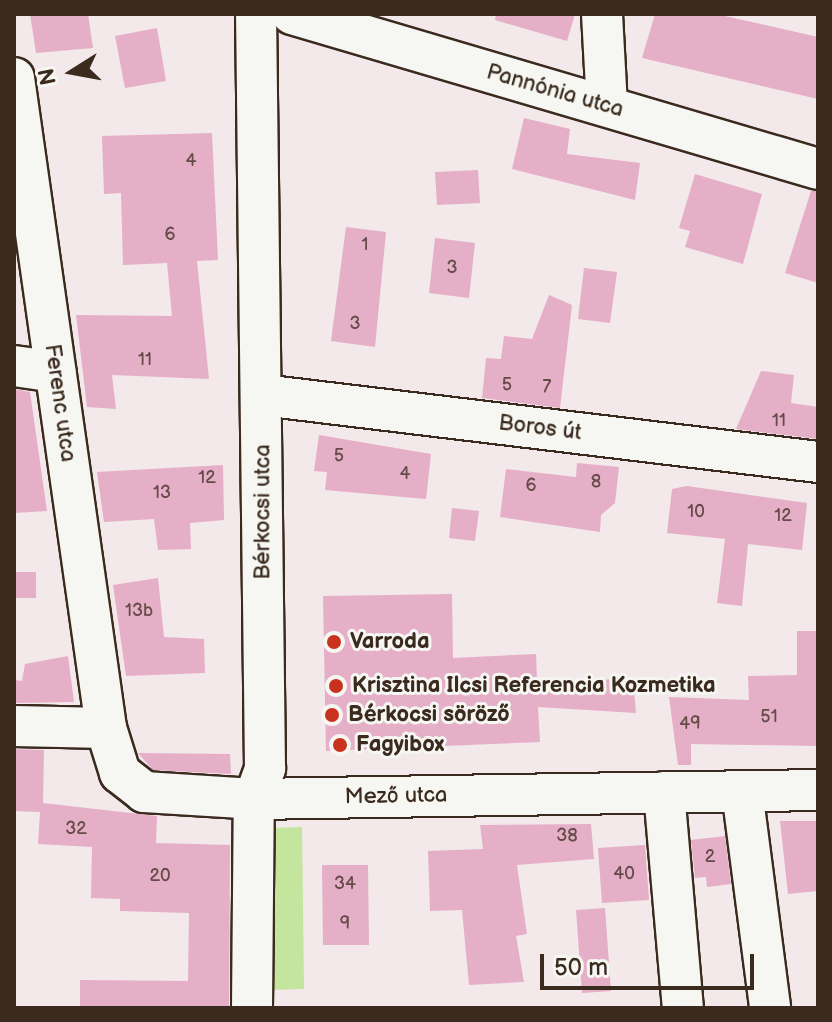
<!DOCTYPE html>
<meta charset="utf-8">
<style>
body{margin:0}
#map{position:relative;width:832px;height:1022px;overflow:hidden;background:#f3e8ea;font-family:"Balsamiq Sans",sans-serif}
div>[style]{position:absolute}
.green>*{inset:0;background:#c3e59e}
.building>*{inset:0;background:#e5afc8}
.roads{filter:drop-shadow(2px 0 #3b2a1e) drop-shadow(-2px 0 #3b2a1e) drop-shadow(0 2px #3b2a1e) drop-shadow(0 -2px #3b2a1e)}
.minor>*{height:40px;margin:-20px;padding:0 20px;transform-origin:20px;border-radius:20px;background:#f6f6f2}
.dots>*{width:22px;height:22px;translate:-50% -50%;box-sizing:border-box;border:4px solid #f6f6f2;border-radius:50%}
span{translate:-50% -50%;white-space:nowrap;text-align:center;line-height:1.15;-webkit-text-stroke:6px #f6f6f2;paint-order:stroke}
.number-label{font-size:18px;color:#664b48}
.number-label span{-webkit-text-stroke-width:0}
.street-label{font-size:22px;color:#3b2a1e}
.poi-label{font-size:22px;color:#3b2a1e;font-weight:700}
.left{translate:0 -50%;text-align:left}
.frame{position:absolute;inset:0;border:16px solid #3b2a1e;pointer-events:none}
.north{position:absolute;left:32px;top:32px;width:80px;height:80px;-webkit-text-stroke:6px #f6f6f2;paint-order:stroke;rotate:259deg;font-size:22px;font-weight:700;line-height:32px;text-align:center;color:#3b2a1e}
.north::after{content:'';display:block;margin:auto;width:28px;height:36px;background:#3b2a1e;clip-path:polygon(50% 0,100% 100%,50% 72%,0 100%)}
.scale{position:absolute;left:540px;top:954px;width:214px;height:36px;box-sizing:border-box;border:4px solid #3b2a1e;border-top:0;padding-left:10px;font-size:24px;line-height:28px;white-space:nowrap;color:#3b2a1e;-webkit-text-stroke:6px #f6f6f2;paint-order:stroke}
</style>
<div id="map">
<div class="green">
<div style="clip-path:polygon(302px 827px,304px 989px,272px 990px,270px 828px)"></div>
</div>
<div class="building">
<div style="clip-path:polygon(30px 14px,88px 14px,93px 48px,36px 53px)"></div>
<div style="clip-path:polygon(496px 14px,575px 14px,567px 41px,495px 20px)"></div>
<div style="clip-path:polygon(655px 14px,716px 14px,818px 37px,818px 99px,642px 58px)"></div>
<div style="clip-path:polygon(157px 28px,166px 81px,125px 88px,115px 36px)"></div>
<div style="clip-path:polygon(524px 118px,570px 129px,567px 154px,640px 163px,635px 200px,512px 169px)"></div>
<div style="clip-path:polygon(212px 133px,218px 260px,197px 261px,209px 379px,112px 375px,116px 409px,87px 407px,76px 315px,172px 316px,167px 263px,123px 265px,121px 193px,104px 194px,102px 136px)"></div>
<div style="clip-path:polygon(478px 170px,480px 203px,437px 205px,435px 172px)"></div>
<div style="clip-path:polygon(695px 174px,762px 194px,743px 264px,685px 247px,690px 231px,679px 228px)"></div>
<div style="clip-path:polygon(811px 191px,818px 191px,818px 283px,785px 273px)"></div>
<div style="clip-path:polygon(346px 227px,386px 232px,375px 347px,331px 341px)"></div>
<div style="clip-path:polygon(435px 238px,475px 243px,469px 298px,429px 293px)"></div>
<div style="clip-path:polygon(584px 268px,617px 272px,610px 323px,578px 319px)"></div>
<div style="clip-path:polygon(549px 295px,572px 305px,560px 408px,482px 398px,486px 358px,501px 359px,504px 336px,532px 339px)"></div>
<div style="clip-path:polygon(761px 371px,794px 375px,791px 403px,818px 407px,818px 439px,736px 429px)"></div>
<div style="clip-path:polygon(14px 389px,30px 392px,47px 511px,14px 513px)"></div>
<div style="clip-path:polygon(319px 435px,431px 454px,426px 499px,325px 490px,327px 472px,314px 471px)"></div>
<div style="clip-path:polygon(577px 463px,619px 467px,615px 503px,601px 515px,600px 532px,500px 517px,506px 469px,576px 477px)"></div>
<div style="clip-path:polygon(223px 465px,224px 520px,190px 523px,191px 549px,158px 550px,154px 519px,104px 522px,97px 472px)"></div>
<div style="clip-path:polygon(687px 486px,807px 503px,802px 550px,748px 544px,742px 606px,717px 603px,725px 539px,667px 533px,672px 489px)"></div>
<div style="clip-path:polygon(452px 508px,479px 511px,475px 541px,449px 538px)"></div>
<div style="clip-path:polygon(14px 572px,36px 572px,36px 598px,14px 598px)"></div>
<div style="clip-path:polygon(158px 578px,164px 637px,204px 639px,205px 673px,126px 676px,113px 585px)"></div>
<div style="clip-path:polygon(452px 594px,453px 658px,536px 654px,537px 681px,633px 679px,636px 713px,538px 707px,540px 742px,326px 751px,323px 596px)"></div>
<div style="clip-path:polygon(797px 631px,818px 631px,818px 746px,691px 744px,691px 765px,678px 765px,669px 697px,749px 700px,748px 676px,797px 675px)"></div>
<div style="clip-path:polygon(68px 656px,74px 702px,14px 703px,14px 680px,22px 681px,25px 664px)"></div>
<div style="clip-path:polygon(14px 749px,44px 750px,43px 803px,157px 816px,156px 843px,230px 845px,229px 1008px,80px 1008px,80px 980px,188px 981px,189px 913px,120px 911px,120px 899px,91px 898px,92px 847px,38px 844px,40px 812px,14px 811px)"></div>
<div style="clip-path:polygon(138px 753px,230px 754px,231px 774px,153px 770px)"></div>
<div style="clip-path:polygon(780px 821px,818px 821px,818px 891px,788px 894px)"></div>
<div style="clip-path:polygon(591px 824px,594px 859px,517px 865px,527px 934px,516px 936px,524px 982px,469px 985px,462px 910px,430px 911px,428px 851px,483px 849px,480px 825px)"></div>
<div style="clip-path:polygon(725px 836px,731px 884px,707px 887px,706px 877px,695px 878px,691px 840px)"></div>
<div style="clip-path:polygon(645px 845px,649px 900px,602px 903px,598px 848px)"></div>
<div style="clip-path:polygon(322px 865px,368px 865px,369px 945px,323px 945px)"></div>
<div style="clip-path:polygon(605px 908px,611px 991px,582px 993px,576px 910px)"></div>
</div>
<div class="roads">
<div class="minor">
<div style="left:292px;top:14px;width:548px;rotate:16.42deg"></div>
<div style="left:602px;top:14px;width:91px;rotate:86.9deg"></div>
<div style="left:14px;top:78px;width:656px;rotate:81.94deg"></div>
<div style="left:106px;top:728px;width:47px;rotate:72.7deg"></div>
<div style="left:120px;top:773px;width:31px;rotate:38deg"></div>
<div style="left:144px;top:792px;width:110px;rotate:3.6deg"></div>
<div style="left:254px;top:799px;width:564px;rotate:-0.91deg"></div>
<div style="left:14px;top:366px;width:42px;rotate:8.1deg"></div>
<div style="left:262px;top:395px;width:560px;rotate:6.87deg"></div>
<div style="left:14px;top:726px;width:92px;rotate:1.2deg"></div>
<div style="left:742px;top:791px;width:219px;rotate:82.6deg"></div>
<div style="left:664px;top:792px;width:217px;rotate:85deg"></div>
<div style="left:252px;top:1008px;width:209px;rotate:-89.5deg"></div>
<div style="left:254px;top:799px;width:33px;rotate:-70deg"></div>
<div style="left:265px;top:768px;width:754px;rotate:-90.68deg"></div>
</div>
</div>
<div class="dots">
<div style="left:334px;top:642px;background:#c8321e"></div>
<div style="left:336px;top:686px;background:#c8321e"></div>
<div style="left:332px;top:715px;background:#c8321e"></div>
<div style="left:340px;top:745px;background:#c8321e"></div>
</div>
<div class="number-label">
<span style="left:191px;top:161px">4</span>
<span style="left:170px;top:235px">6</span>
<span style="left:365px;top:245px">1</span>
<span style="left:452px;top:268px">3</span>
<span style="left:355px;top:324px">3</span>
<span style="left:145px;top:360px">11</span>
<span style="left:507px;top:385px">5</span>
<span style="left:547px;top:387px">7</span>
<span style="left:779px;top:421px">11</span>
<span style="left:339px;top:456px">5</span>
<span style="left:405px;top:474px">4</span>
<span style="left:207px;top:478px">12</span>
<span style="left:596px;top:482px">8</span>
<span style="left:531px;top:486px">6</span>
<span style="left:162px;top:493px">13</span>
<span style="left:696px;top:512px">10</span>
<span style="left:783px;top:516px">12</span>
<span style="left:139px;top:611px">13b</span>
<span style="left:769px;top:717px">51</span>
<span style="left:690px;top:724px">49</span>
<span style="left:76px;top:829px">32</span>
<span style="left:567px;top:836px">38</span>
<span style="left:710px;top:857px">2</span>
<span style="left:624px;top:874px">40</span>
<span style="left:160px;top:876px">20</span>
<span style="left:345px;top:884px">34</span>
<span style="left:345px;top:924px">9</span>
</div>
<div class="street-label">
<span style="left:555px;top:91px;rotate:16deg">Pannónia utca</span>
<span style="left:60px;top:403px;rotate:82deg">Ferenc utca</span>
<span style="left:540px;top:428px;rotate:7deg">Boros út</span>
<span style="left:263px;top:512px;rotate:-90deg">Bérkocsi utca</span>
<span style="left:396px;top:796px;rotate:-1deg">Mező utca</span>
</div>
<div class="poi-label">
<span class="left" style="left:350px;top:642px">Varroda</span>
<span class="left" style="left:352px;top:686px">Krisztina Ilcsi Referencia Kozmetika</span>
<span class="left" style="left:348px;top:715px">Bérkocsi söröző</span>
<span class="left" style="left:356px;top:745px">Fagyibox</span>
</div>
<div class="frame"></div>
<div class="north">N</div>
<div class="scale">50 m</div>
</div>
